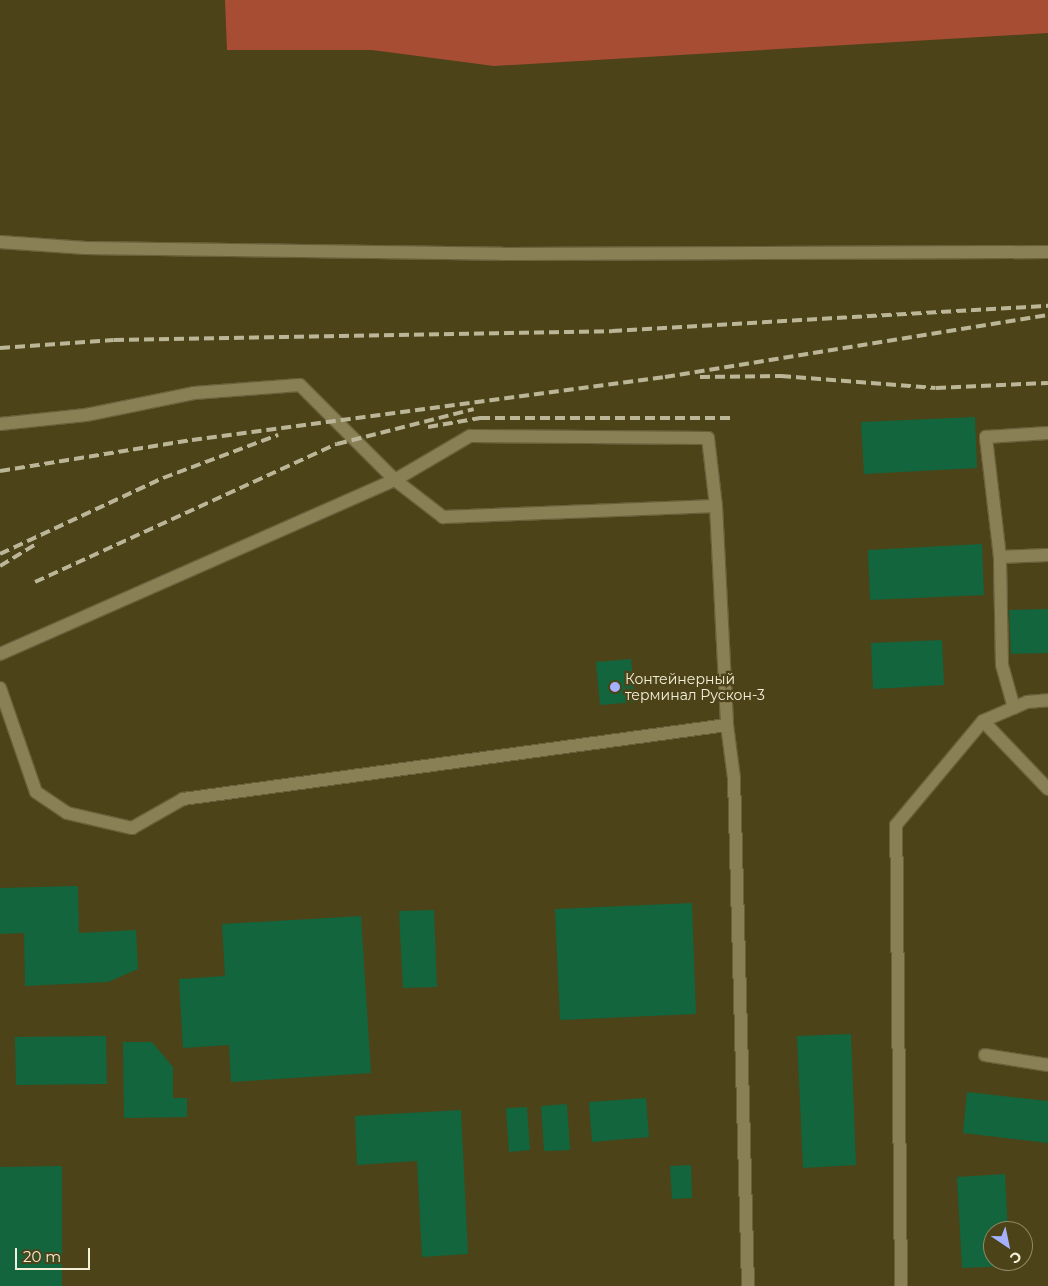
<!DOCTYPE html>
<meta charset="utf-8">
<style>
body{margin:0}
#map{position:relative;width:1048px;height:1286px;overflow:hidden;background:#4d4319;font-family:Montserrat,sans-serif}
div>[style]{position:absolute}
.forest>*{inset:0;background:#a74d34}
.building>*{inset:0;background:#12653d}
.roads{filter:drop-shadow(1px 0 #69603c) drop-shadow(-1px 0 #69603c) drop-shadow(0 1px #69603c) drop-shadow(0 -1px #69603c)}
.service>*{height:12px;margin:-6px;padding:0 6px;transform-origin:6px;border-radius:6px;background:#8a8055}
.minor>*{height:12px;margin:-6px;padding:0 6px;transform-origin:6px;border-radius:6px;background:#8a8055}
.rail>*{height:4px;margin-top:-2px;transform-origin:0;background:repeating-linear-gradient(90deg,#bcb698 0 10px,transparent 0 15px)}
.dots>*{width:14px;height:14px;translate:-50% -50%;box-sizing:border-box;border:2px solid #4d4319;border-radius:50%}
span{translate:-50% -50%;white-space:nowrap;text-align:center;line-height:1.15;-webkit-text-stroke:4.5px #4d4319;paint-order:stroke}
.poi-label{font-size:14px;color:#f4efd8}
.left{translate:0 -50%;text-align:left}
.north{position:absolute;left:983px;top:1221px;width:50px;height:50px;box-sizing:border-box;background:#4d4319;border:1px solid #908865;border-radius:50%;rotate:146deg;font-size:14px;font-weight:700;line-height:20px;text-align:center;color:#f4efd8}
.north::after{content:'';display:block;margin:auto;width:18px;height:22px;background:#a5b1fc;clip-path:polygon(50% 0,100% 100%,50% 72%,0 100%)}
.scale{position:absolute;left:15px;top:1248px;width:75px;height:22px;box-sizing:border-box;border:2px solid #f4efd8;border-top:0;padding-left:6px;font-size:15px;line-height:18px;white-space:nowrap;color:#f4efd8;-webkit-text-stroke:4px #4d4319;paint-order:stroke}
</style>
<div id="map">
<div class="forest">
<div style="clip-path:polygon(225px 0,1048px 0,1048px 33px,494px 66px,372px 50px,227px 50px)"></div>
</div>
<div class="building">
<div style="clip-path:polygon(975px 417px,977px 468px,864px 474px,861px 422px)"></div>
<div style="clip-path:polygon(982px 544px,984px 595px,870px 600px,868px 550px)"></div>
<div style="clip-path:polygon(1048px 609px,1048px 653px,1011px 654px,1009px 610px)"></div>
<div style="clip-path:polygon(942px 640px,944px 685px,873px 689px,871px 643px)"></div>
<div style="clip-path:polygon(631px 659px,635px 702px,600px 705px,596px 662px)"></div>
<div style="clip-path:polygon(78px 886px,79px 933px,136px 930px,138px 969px,108px 982px,25px 986px,24px 933px,0 934px,0 888px)"></div>
<div style="clip-path:polygon(692px 903px,696px 1014px,560px 1020px,555px 909px)"></div>
<div style="clip-path:polygon(434px 910px,437px 987px,403px 988px,399px 911px)"></div>
<div style="clip-path:polygon(361px 916px,371px 1073px,231px 1082px,229px 1045px,183px 1048px,179px 979px,225px 976px,222px 924px)"></div>
<div style="clip-path:polygon(851px 1034px,856px 1165px,803px 1168px,797px 1036px)"></div>
<div style="clip-path:polygon(106px 1036px,107px 1084px,16px 1085px,15px 1037px)"></div>
<div style="clip-path:polygon(123px 1042px,152px 1042px,173px 1067px,173px 1098px,187px 1098px,187px 1117px,124px 1118px)"></div>
<div style="clip-path:polygon(967px 1092px,1048px 1101px,1048px 1143px,963px 1133px)"></div>
<div style="clip-path:polygon(646px 1098px,649px 1137px,592px 1142px,589px 1102px)"></div>
<div style="clip-path:polygon(567px 1104px,570px 1150px,544px 1151px,541px 1106px)"></div>
<div style="clip-path:polygon(527px 1107px,530px 1150px,509px 1152px,506px 1108px)"></div>
<div style="clip-path:polygon(461px 1110px,468px 1254px,422px 1257px,417px 1161px,357px 1165px,355px 1116px)"></div>
<div style="clip-path:polygon(691px 1165px,692px 1198px,672px 1199px,670px 1166px)"></div>
<div style="clip-path:polygon(62px 1166px,62px 1286px,0 1286px,0 1167px)"></div>
<div style="clip-path:polygon(1005px 1174px,1008px 1231px,993px 1231px,993px 1261px,1010px 1261px,1010px 1266px,962px 1268px,957px 1177px)"></div>
</div>
<div class="roads">
<div class="service">
<div style="left:0;top:424px;width:86px;rotate:-6deg"></div>
<div style="left:86px;top:415px;width:110px;rotate:-11.5deg"></div>
<div style="left:194px;top:393px;width:106px;rotate:-4.3deg"></div>
<div style="left:300px;top:385px;width:134px;rotate:45deg"></div>
<div style="left:395px;top:480px;width:61px;rotate:37.6deg"></div>
<div style="left:443px;top:517px;width:273px;rotate:-2.3deg"></div>
<div style="left:1000px;top:557px;width:48px;rotate:-2.4deg"></div>
<div style="left:0;top:654px;width:432px;rotate:-23.8deg"></div>
<div style="left:395px;top:480px;width:87px;rotate:-30.4deg"></div>
<div style="left:470px;top:436px;width:238px;rotate:0.5deg"></div>
<div style="left:708px;top:438px;width:68px;rotate:83.3deg"></div>
<div style="left:716px;top:506px;width:219px;rotate:87.1deg"></div>
<div style="left:727px;top:725px;width:53px;rotate:82.5deg"></div>
<div style="left:734px;top:778px;width:508px;rotate:88.42deg"></div>
<div style="left:0;top:688px;width:110px;rotate:70.9deg"></div>
<div style="left:36px;top:792px;width:37px;rotate:34deg"></div>
<div style="left:67px;top:813px;width:67px;rotate:13deg"></div>
<div style="left:132px;top:828px;width:59px;rotate:-29.6deg"></div>
<div style="left:183px;top:799px;width:549px;rotate:-7.75deg"></div>
<div style="left:1014px;top:708px;width:45px;rotate:-105.6deg"></div>
<div style="left:1002px;top:665px;width:108px;rotate:-91.1deg"></div>
<div style="left:1000px;top:557px;width:121px;rotate:-96.7deg"></div>
<div style="left:986px;top:437px;width:62px;rotate:-3.7deg"></div>
<div style="left:983px;top:721px;width:94px;rotate:46.3deg"></div>
<div style="left:985px;top:1055px;width:64px;rotate:9deg"></div>
<div style="left:901px;top:1286px;width:461px;rotate:-90.6deg"></div>
<div style="left:896px;top:825px;width:136px;rotate:-50.1deg"></div>
<div style="left:983px;top:721px;width:48px;rotate:-23.4deg"></div>
<div style="left:1027px;top:702px;width:21px;rotate:-5deg"></div>
</div>
<div class="minor">
<div style="left:0;top:242px;width:86px;rotate:4deg"></div>
<div style="left:86px;top:248px;width:416px;rotate:0.8deg"></div>
<div style="left:502px;top:254px;width:546px;rotate:-0.21deg"></div>
</div>
</div>
<div class="rail">
<div style="left:0;top:348px;width:114px;rotate:-4deg"></div>
<div style="left:114px;top:340px;width:498px;rotate:-1deg"></div>
<div style="left:612px;top:331px;width:437px;rotate:-3.3deg"></div>
<div style="left:700px;top:377px;width:81px;rotate:-0.7deg"></div>
<div style="left:781px;top:376px;width:155px;rotate:4.4deg"></div>
<div style="left:936px;top:388px;width:112px;rotate:-2.6deg"></div>
<div style="left:428px;top:427px;width:53px;rotate:-9.8deg"></div>
<div style="left:480px;top:418px;width:250px"></div>
<div style="left:0;top:471px;width:194px;rotate:-9.2deg"></div>
<div style="left:192px;top:440px;width:477px;rotate:-7.6deg"></div>
<div style="left:665px;top:377px;width:388px;rotate:-9.2deg"></div>
<div style="left:0;top:554px;width:180px;rotate:-25deg"></div>
<div style="left:163px;top:478px;width:123px;rotate:-20.5deg"></div>
<div style="left:0;top:566px;width:42px;rotate:-31.4deg"></div>
<div style="left:35px;top:582px;width:332px;rotate:-24.6deg"></div>
<div style="left:337px;top:444px;width:141px;rotate:-14.3deg"></div>
</div>
<div class="dots">
<div style="left:615px;top:687px;background:#a5b1fc"></div>
</div>
<div class="poi-label">
<span class="left" style="left:625px;top:687px">Контейнерный<br>терминал Рускон-3</span>
</div>
<div class="north">С</div>
<div class="scale">20 m</div>
</div>
